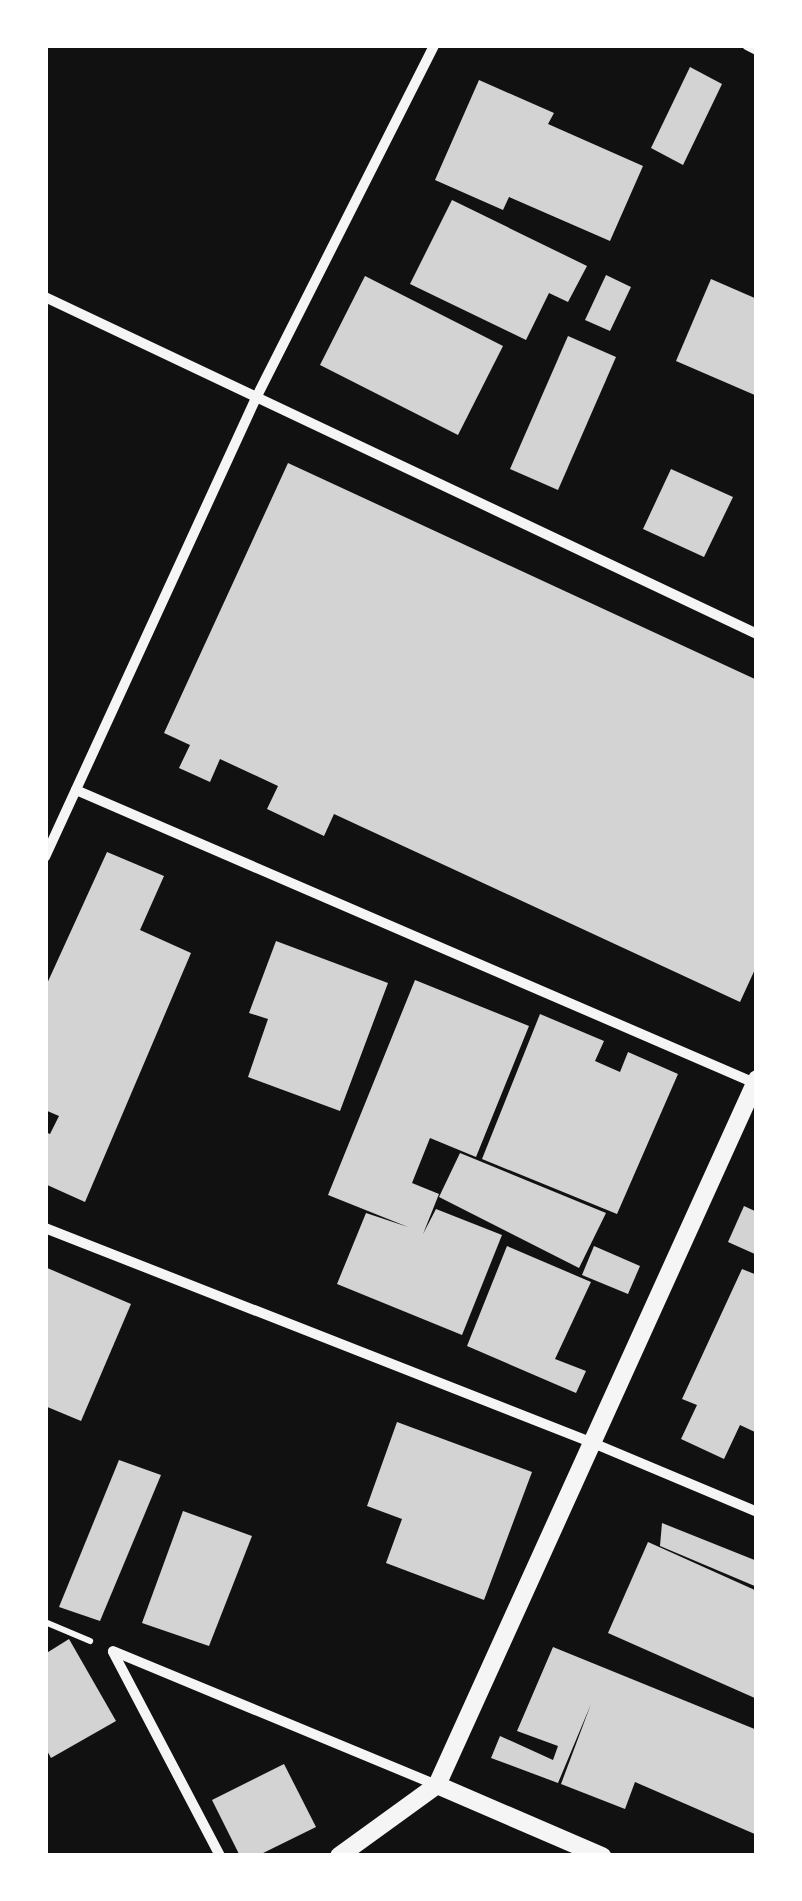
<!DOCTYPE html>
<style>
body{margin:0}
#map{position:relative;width:802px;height:1901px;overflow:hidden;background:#111;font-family:"Times New Roman",serif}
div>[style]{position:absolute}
.building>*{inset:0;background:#d3d3d3}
.path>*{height:6px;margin:-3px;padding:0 3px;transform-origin:3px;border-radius:3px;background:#f5f5f5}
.minor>*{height:10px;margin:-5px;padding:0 5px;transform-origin:5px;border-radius:5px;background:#f5f5f5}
.tertiary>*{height:18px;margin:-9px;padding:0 9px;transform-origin:9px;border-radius:9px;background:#f5f5f5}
span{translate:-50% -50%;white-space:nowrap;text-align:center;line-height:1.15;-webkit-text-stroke:10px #fff;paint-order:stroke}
.frame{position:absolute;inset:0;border:48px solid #fff;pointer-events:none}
</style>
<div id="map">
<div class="building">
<div style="clip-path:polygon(690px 67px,722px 84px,683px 165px,651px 148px)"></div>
<div style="clip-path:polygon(479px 80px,554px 113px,548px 124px,643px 166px,610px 241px,509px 197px,503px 210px,435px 180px)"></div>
<div style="clip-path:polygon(452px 200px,587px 266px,568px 302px,549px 293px,526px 340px,410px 284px)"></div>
<div style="clip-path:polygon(606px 275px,631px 287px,610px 331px,585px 320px)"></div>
<div style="clip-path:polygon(365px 276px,503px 346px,458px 435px,320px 365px)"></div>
<div style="clip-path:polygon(711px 279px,757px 299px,757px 396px,676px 361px)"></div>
<div style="clip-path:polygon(568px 336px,616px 357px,558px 490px,510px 469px)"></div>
<div style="clip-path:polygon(288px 463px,757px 680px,757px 965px,740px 1002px,334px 814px,324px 836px,267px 809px,278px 786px,220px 759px,210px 782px,179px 768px,190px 745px,164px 733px)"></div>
<div style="clip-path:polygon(671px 469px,733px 497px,704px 557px,643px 529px)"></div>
<div style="clip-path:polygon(107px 852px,164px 876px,140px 930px,191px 953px,85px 1202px,45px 1184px,45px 1132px,50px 1134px,59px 1116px,45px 1110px,45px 988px)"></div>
<div style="clip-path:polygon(276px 941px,388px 983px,340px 1111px,248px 1077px,268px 1019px,249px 1013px)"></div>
<div style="clip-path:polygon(415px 980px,529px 1026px,476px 1157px,430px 1138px,412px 1183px,439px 1194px,423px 1234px,436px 1209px,502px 1235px,462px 1335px,337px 1284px,366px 1213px,408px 1227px,328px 1195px)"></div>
<div style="clip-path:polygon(540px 1014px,604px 1041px,595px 1061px,620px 1072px,628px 1052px,678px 1074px,617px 1214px,482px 1159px)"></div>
<div style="clip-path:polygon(460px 1153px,606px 1213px,579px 1268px,439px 1197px)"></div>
<div style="clip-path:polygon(744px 1206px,757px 1212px,757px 1255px,728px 1242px)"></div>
<div style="clip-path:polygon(507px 1246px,591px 1282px,555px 1359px,586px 1371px,576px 1393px,467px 1346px)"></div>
<div style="clip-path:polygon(594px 1246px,640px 1266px,628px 1294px,582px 1275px)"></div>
<div style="clip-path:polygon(45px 1267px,131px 1304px,81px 1421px,45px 1406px)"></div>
<div style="clip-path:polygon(742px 1269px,757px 1275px,757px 1433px,740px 1425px,724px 1459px,681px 1439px,697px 1405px,682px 1399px)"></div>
<div style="clip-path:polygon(397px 1422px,532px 1472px,484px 1600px,386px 1563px,402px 1519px,367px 1506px)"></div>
<div style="clip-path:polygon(119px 1460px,161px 1475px,100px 1621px,59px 1607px)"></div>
<div style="clip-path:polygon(183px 1511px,252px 1536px,209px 1646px,142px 1623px)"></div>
<div style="clip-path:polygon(662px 1523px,757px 1561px,757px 1587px,660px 1546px)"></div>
<div style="clip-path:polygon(648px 1542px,757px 1591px,757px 1699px,608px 1633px)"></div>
<div style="clip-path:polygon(69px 1639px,116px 1721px,51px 1758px,45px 1747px,45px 1654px)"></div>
<div style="clip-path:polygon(553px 1647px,757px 1730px,757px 1835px,635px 1782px,625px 1809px,561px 1784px,591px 1704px,558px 1783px,491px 1758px,500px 1736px,553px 1760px,558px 1746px,517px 1731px)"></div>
<div style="clip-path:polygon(284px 1764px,316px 1827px,257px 1856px,240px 1856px,212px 1800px)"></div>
</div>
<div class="path">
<div style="left:45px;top:1622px;width:49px;rotate:22.9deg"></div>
</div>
<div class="minor">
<div style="left:747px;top:45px;width:11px;rotate:27deg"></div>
<div style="left:45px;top:297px;width:788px;rotate:25.33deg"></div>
<div style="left:76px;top:790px;width:742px;rotate:23.35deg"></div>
<div style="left:45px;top:857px;width:505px;rotate:-65.31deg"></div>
<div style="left:256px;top:398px;width:395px;rotate:-63.2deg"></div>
<div style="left:45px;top:1228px;width:589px;rotate:21.42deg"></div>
<div style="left:593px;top:1443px;width:178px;rotate:22.8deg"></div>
<div style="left:113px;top:1651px;width:351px;rotate:22.5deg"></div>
<div style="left:113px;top:1652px;width:230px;rotate:62.3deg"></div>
</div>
<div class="tertiary">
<div style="left:437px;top:1785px;width:180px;rotate:23.3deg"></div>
<div style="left:339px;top:1856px;width:121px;rotate:-35.9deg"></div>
<div style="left:437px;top:1785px;width:775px;rotate:-65.62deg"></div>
</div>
<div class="frame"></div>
</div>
